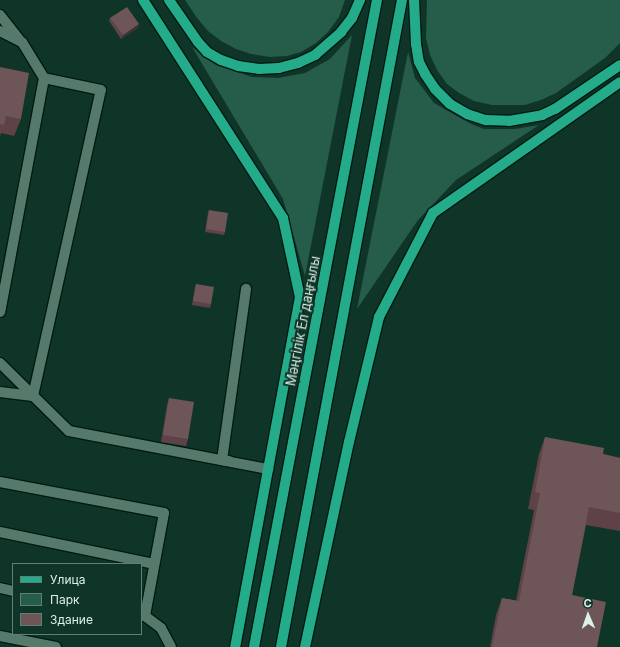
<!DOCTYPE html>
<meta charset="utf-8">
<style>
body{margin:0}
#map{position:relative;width:620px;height:647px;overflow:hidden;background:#0f3529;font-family:Inter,sans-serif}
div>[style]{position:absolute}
.green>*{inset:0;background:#255c4a}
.roads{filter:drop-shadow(1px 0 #011b12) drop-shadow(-1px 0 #011b12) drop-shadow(0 1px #011b12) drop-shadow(0 -1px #011b12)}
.minor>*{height:10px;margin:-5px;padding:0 5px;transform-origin:5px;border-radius:5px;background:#557a6c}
.major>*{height:10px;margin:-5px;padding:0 5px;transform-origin:5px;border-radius:5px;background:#24ab89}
.wall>*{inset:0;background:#5f4247}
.shaded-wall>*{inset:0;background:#3a3534}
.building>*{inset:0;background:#6d5558}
span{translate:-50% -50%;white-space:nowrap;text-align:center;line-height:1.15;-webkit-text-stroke:4px #0f3529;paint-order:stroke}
.street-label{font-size:13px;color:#dcf0e8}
.legend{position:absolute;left:12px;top:563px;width:130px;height:72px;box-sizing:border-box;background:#0f3529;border:1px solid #618075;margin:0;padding:5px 7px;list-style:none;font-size:12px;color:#dcf0e8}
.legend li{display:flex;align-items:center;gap:8px;height:20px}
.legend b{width:20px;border:1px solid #618075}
.north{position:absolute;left:568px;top:595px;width:40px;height:40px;-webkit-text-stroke:3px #0f3529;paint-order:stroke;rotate:358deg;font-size:11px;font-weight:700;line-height:16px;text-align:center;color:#dcf0e8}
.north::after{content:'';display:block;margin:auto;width:14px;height:18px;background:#dcf0e8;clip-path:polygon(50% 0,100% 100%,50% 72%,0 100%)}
</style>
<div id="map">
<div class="green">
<div style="clip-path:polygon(185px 0,345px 0,339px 17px,328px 32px,316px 43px,301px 52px,287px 56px,270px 57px,251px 54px,236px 49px,221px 41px,208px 31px,197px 18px)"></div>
<div style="clip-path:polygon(427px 0,620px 0,620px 43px,605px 58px,556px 93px,541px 100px,525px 105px,492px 105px,474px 101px,459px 93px,447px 84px,437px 70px,430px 55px,426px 38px)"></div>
<div style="clip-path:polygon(352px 35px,305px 276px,283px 199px,192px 47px,216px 65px,252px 77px,278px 78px,305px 73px,330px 59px)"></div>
<div style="clip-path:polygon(408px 52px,415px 78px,434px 103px,471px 124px,484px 129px,515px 129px,539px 125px,456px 180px,418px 220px,357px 309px)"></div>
</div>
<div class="roads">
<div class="minor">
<div style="left:0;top:15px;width:31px;rotate:52deg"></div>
<div style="left:0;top:31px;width:25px;rotate:27deg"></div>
<div style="left:22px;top:42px;width:42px;rotate:58.6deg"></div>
<div style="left:44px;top:78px;width:238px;rotate:100.6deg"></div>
<div style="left:0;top:363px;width:97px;rotate:44.6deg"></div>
<div style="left:69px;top:431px;width:203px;rotate:10.8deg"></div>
<div style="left:0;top:392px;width:33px;rotate:7deg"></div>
<div style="left:33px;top:396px;width:313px;rotate:-77.5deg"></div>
<div style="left:101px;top:90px;width:58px;rotate:-168.1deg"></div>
<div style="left:229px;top:461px;width:7px;rotate:-172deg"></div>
<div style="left:222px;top:460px;width:173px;rotate:-82deg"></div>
<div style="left:0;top:482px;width:167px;rotate:10.7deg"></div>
<div style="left:164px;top:513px;width:105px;rotate:100.5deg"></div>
<div style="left:0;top:532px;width:157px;rotate:11.7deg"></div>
<div style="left:0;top:588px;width:13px;rotate:13deg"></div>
<div style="left:141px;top:615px;width:4px;rotate:14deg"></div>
<div style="left:145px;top:616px;width:20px;rotate:37deg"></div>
<div style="left:161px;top:628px;width:21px;rotate:62deg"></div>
<div style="left:0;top:636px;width:57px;rotate:11.1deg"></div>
</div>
<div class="major">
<div style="left:143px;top:0;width:259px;rotate:57.3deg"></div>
<div style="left:283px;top:218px;width:81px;rotate:77.9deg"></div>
<div style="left:300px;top:297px;width:356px;rotate:100.5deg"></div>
<div style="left:169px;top:0;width:51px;rotate:55.4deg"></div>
<div style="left:198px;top:42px;width:13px;rotate:48deg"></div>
<div style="left:207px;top:52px;width:16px;rotate:30deg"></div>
<div style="left:221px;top:60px;width:18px;rotate:19deg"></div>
<div style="left:238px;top:66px;width:21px;rotate:8deg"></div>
<div style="left:259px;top:69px;width:20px;rotate:-3deg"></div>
<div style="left:279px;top:68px;width:20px;rotate:-15deg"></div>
<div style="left:298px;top:63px;width:19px;rotate:-25deg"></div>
<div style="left:315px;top:55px;width:35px;rotate:-41deg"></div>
<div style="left:341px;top:32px;width:18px;rotate:-52deg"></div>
<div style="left:352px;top:18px;width:20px;rotate:-66deg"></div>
<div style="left:414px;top:0;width:44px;rotate:87.4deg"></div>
<div style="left:416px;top:44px;width:18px;rotate:81deg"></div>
<div style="left:419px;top:62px;width:13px;rotate:63deg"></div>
<div style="left:425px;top:74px;width:18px;rotate:56deg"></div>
<div style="left:435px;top:89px;width:21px;rotate:45deg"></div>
<div style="left:450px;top:104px;width:20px;rotate:30deg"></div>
<div style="left:467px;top:114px;width:20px;rotate:18deg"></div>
<div style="left:486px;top:120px;width:23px;rotate:2deg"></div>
<div style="left:509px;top:121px;width:34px;rotate:-10deg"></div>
<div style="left:542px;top:115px;width:14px;rotate:-25deg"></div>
<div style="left:555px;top:109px;width:78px;rotate:-34.1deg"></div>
<div style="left:254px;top:647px;width:659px;rotate:-79.24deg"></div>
<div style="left:281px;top:647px;width:658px;rotate:-79.41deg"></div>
<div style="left:305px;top:647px;width:210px;rotate:-77.9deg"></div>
<div style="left:349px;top:442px;width:129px;rotate:-76.5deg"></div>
<div style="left:379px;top:317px;width:117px;rotate:-62.6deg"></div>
<div style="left:433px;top:213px;width:228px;rotate:-35deg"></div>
</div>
</div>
<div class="wall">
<div style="clip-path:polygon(110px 18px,138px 28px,121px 39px,109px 21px)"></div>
<div style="clip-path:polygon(0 67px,21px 119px,14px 136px,1px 133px,0 136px)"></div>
<div style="clip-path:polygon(209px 210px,225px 232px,224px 235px,205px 232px,208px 213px)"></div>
<div style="clip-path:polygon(196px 284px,211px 304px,210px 308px,192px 305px,195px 287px)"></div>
<div style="clip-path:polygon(169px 398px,188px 439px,186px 446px,161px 442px,167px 405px)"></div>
<div style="clip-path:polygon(545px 437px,603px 454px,620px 458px,620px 531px,586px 525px,572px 595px,597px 647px,490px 647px,496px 615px,502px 598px,516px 601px,534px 510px,528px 509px,539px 454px)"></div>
</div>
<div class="shaded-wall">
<div style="clip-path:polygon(139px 24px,138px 28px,121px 39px,123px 35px)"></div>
</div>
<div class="building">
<div style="clip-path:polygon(127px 7px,139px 24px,123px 35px,110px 18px)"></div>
<div style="clip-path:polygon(0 67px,29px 73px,21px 119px,6px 116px,4px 125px,0 124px)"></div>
<div style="clip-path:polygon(209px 210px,228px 213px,225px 232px,206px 229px)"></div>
<div style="clip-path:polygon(196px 284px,214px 287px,211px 304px,193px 301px)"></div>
<div style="clip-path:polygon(169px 398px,194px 402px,188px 439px,163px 435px)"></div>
<div style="clip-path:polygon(545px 437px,604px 448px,603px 454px,620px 458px,620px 513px,589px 507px,572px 595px,606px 602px,597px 647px,492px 647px,502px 598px,519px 601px,540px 493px,535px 492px)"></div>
</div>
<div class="street-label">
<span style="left:303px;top:321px;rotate:-79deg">Мәңгілік Ел даңғылы</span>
</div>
<ul class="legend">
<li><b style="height:5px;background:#24ab89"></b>Улица</li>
<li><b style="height:11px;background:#255c4a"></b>Парк</li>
<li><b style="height:11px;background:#6d5558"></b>Здание</li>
</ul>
<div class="north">С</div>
</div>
